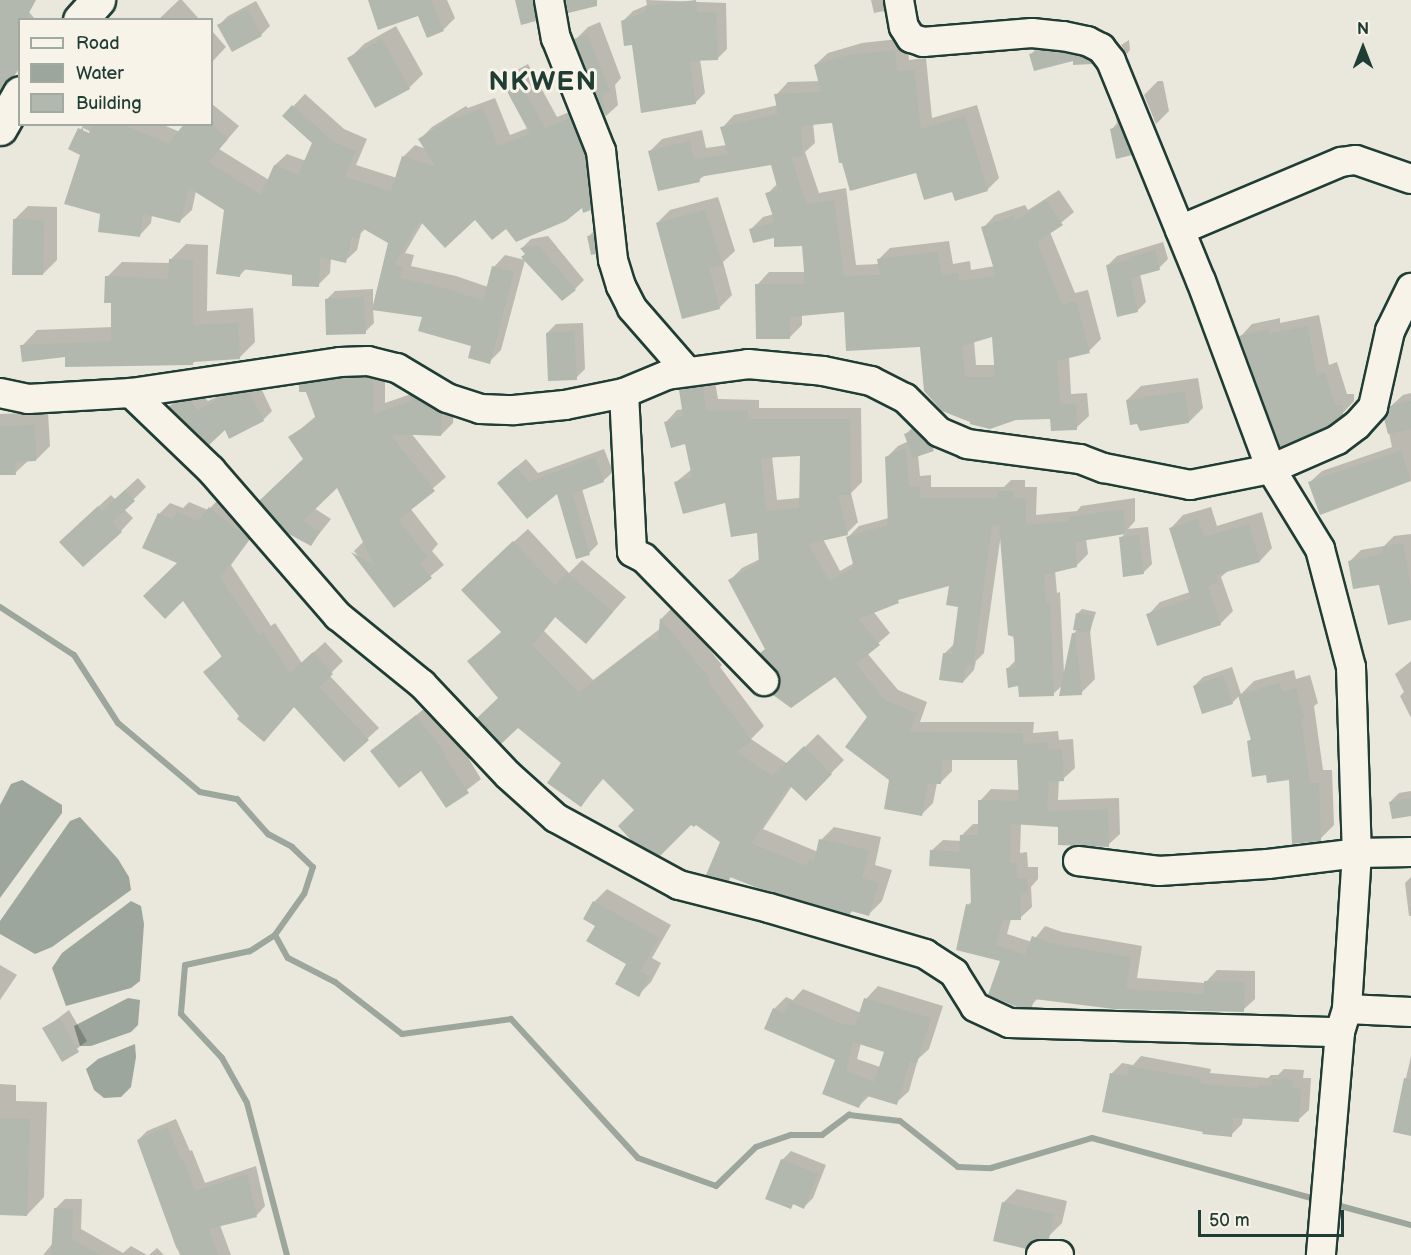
<!DOCTYPE html>
<style>
body{margin:0}
#map{position:relative;width:1411px;height:1255px;overflow:hidden;background:#eae8dd;font-family:"Balsamiq Sans",sans-serif}
div>[style]{position:absolute}
.water>*{inset:0;background:#9ca69c}
.shadow>*{inset:0;background:#0003}
.stream>*{height:6px;margin:-3px;padding:0 3px;transform-origin:3px;border-radius:3px;background:#9ca69c}
.building>*{inset:0;background:#b2b8ae}
.roads{filter:drop-shadow(2px 0 #1f3d34) drop-shadow(-2px 0 #1f3d34) drop-shadow(0 2px #1f3d34) drop-shadow(0 -2px #1f3d34)}
.minor>*{height:28px;margin:-14px;padding:0 14px;transform-origin:14px;border-radius:14px;background:#f7f3e8}
.highway>*{height:33px;margin:-16.5px;padding:0 16.5px;transform-origin:16.5px;border-radius:16.5px;background:#f7f3e8}
span{translate:-50% -50%;white-space:nowrap;text-align:center;line-height:1.15;-webkit-text-stroke:6px #f7f3e8;paint-order:stroke}
.district-label{font-size:27px;color:#1f3d34;font-weight:700;letter-spacing:1.5px}
.legend{position:absolute;left:18px;top:18px;width:195px;height:108px;box-sizing:border-box;background:#f7f3e8;border:2px solid #a1aaa0;margin:0;padding:8px 10px;list-style:none;font-size:18px;color:#1f3d34}
.legend li{display:flex;align-items:center;gap:12px;height:30px}
.legend b{width:30px;border:2px solid #a1aaa0}
.north{position:absolute;left:1333px;top:18px;width:60px;height:60px;-webkit-text-stroke:4px #f7f3e8;paint-order:stroke;rotate:0deg;font-size:16px;font-weight:700;line-height:24px;text-align:center;color:#1f3d34}
.north::after{content:'';display:block;margin:auto;width:21px;height:27px;background:#1f3d34;clip-path:polygon(50% 0,100% 100%,50% 72%,0 100%)}
.scale{position:absolute;left:1198px;top:1210px;width:146px;height:27px;box-sizing:border-box;border:3px solid #1f3d34;border-top:0;padding-left:8px;font-size:18px;line-height:21px;white-space:nowrap;color:#1f3d34;-webkit-text-stroke:4px #f7f3e8;paint-order:stroke}
</style>
<div id="map">
<div class="water">
<div style="clip-path:polygon(22px 780px,62px 805px,62px 813px,0 898px,0 805px,11px 784px)"></div>
<div style="clip-path:polygon(80px 817px,118px 859px,129px 877px,131px 890px,52px 947px,35px 954px,0 934px,0 921px,70px 821px)"></div>
<div style="clip-path:polygon(131px 901px,141px 906px,144px 924px,140px 981px,131px 988px,66px 1006px,52px 968px,62px 953px)"></div>
<div style="clip-path:polygon(128px 998px,140px 1000px,138px 1025px,131px 1032px,91px 1046px,80px 1046px,74px 1026px)"></div>
<div style="clip-path:polygon(135px 1044px,136px 1057px,131px 1087px,121px 1097px,104px 1098px,94px 1090px,86px 1069px,98px 1059px)"></div>
</div>
<div class="shadow">
<div style="clip-path:polygon(0 0,31px 0,22px 4px,36px 20px,20px 20px,20px 68px,0 94px)"></div>
<div style="clip-path:polygon(179px 0,182px 0,200px 20px,158px 20px)"></div>
<div style="clip-path:polygon(376px 0,447px 0,455px 18px,444px 29px,428px 36px,419px 15px)"></div>
<div style="clip-path:polygon(516px 0,543px 0,545px 11px,535px 20px)"></div>
<div style="clip-path:polygon(646px 0,726px 3px,727px 49px,717px 59px,700px 59px,705px 93px,695px 103px,633px 43px,623px 21px,633px 11px,647px 5px)"></div>
<div style="clip-path:polygon(871px 0,895px 0,884px 11px,874px 13px)"></div>
<div style="clip-path:polygon(256px 1px,270px 26px,261px 35px,219px 25px,228px 16px)"></div>
<div style="clip-path:polygon(600px 22px,621px 78px,615px 85px,618px 105px,606px 116px,576px 39px,588px 27px)"></div>
<div style="clip-path:polygon(396px 26px,423px 74px,409px 88px,350px 58px,364px 44px)"></div>
<div style="clip-path:polygon(212px 31px,226px 47px,212px 62px)"></div>
<div style="clip-path:polygon(evenodd,907px 38px,909px 60px,926px 58px,932px 118px,977px 105px,999px 178px,987px 190px,953px 190px,833px 121px,813px 123px,815px 143px,805px 152px,819px 193px,846px 188px,856px 265px,879px 264px,878px 260px,890px 248px,949px 241px,953px 264px,970px 261px,971px 270px,995px 266px,983px 228px,995px 215px,1025px 205px,1028px 210px,1059px 190px,1074px 212px,1050px 232px,1075px 293px,1088px 290px,1101px 339px,1089px 351px,1069px 357px,1071px 394px,1087px 393px,1089px 416px,1076px 428px,1052px 417px,1016px 419px,921px 346px,846px 311px,802px 315px,802px 325px,790px 337px,757px 285px,769px 272px,805px 272px,803px 244px,751px 229px,763px 217px,774px 214px,767px 194px,777px 184px,772px 163px,705px 175px,699px 180px,650px 151px,662px 139px,702px 130px,706px 148px,727px 145px,722px 128px,734px 115px,778px 105px,776px 95px,788px 82px,820px 81px,815px 65px,828px 53px,862px 43px,907px 38px,993px 335px,996px 365px,976px 365px,974px 340px,993px 335px)"></div>
<div style="clip-path:polygon(1129px 40px,1130px 50px,1127px 54px,1121px 45px)"></div>
<div style="clip-path:polygon(1040px 45px,1100px 55px,1092px 63px,1075px 64px,1075px 59px,1031px 54px)"></div>
<div style="clip-path:polygon(evenodd,528px 64px,557px 117px,582px 107px,602px 197px,590px 209px,583px 206px,506px 227px,475px 217px,423px 222px,405px 253px,414px 255px,411px 266px,456px 276px,488px 287px,494px 267px,505px 255px,525px 260px,501px 350px,489px 362px,473px 345px,424px 316px,373px 309px,374px 323px,365px 332px,326px 300px,335px 291px,373px 289px,373px 306px,389px 242px,366px 228px,361px 233px,357px 250px,345px 261px,331px 258px,330px 273px,318px 285px,294px 274px,247px 268px,240px 275px,226px 209px,196px 191px,192px 210px,180px 221px,152px 215px,151px 223px,140px 235px,102px 213px,81px 154px,70px 149px,84px 124px,161px 124px,180px 132px,212px 124px,212px 104px,239px 126px,219px 149px,269px 180px,275px 165px,287px 154px,306px 161px,314px 143px,284px 116px,305px 94px,344px 129px,367px 139px,356px 165px,397px 178px,403px 157px,415px 145px,426px 149px,420px 139px,432px 127px,466px 106px,468px 108px,495px 98px,510px 135px,528px 128px,503px 83px,515px 71px,528px 64px,83px 128px,97px 135px,95px 137px,83px 131px,83px 128px)"></div>
<div style="clip-path:polygon(1158px 81px,1163px 81px,1169px 111px,1156px 124px,1144px 95px)"></div>
<div style="clip-path:polygon(1129px 102px,1145px 140px,1131px 154px,1112px 129px,1118px 122px,1117px 115px)"></div>
<div style="clip-path:polygon(718px 197px,735px 251px,723px 262px,732px 295px,719px 308px,657px 223px,670px 210px)"></div>
<div style="clip-path:polygon(28px 206px,57px 207px,57px 260px,43px 274px,14px 220px)"></div>
<div style="clip-path:polygon(593px 232px,597px 232px,599px 249px,595px 253px,589px 236px)"></div>
<div style="clip-path:polygon(548px 236px,584px 280px,575px 289px,522px 248px,531px 239px)"></div>
<div style="clip-path:polygon(1163px 242px,1168px 259px,1159px 268px,1140px 274px,1146px 302px,1137px 311px,1108px 265px,1117px 256px)"></div>
<div style="clip-path:polygon(186px 244px,208px 245px,207px 311px,253px 308px,255px 342px,240px 357px,196px 360px,193px 363px,67px 355px,22px 346px,37px 330px,113px 327px,112px 302px,107px 277px,122px 262px,170px 263px,170px 260px)"></div>
<div style="clip-path:polygon(1319px 315px,1329px 365px,1337px 362px,1347px 394px,1354px 394px,1354px 401px,1342px 414px,1241px 336px,1252px 324px,1280px 318px,1280px 323px)"></div>
<div style="clip-path:polygon(583px 323px,585px 369px,576px 378px,547px 333px,556px 324px)"></div>
<div style="clip-path:polygon(385px 367px,385px 403px,417px 392px,454px 402px,453px 423px,441px 435px,411px 433px,446px 477px,410px 508px,438px 544px,432px 551px,444px 565px,394px 606px,354px 551px,364px 541px,337px 486px,314px 508px,331px 519px,311px 544px,290px 533px,304px 459px,290px 438px,316px 416px,307px 391px,300px 385px,313px 373px)"></div>
<div style="clip-path:polygon(evenodd,714px 376px,718px 399px,759px 400px,759px 408px,861px 408px,862px 482px,851px 493px,858px 522px,847px 533px,823px 539px,840px 571px,854px 563px,847px 538px,859px 526px,889px 518px,887px 457px,898px 446px,909px 441px,906px 434px,915px 425px,941px 441px,933px 449px,918px 455px,920px 476px,931px 475px,931px 487px,1004px 487px,1011px 480px,1025px 480px,1025px 487px,1037px 487px,1036px 515px,1077px 511px,1081px 506px,1135px 498px,1135px 521px,1128px 529px,1148px 527px,1152px 564px,1143px 573px,1121px 538px,1126px 532px,1086px 538px,1088px 554px,1077px 565px,1055px 570px,1057px 593px,1060px 592px,1064px 673px,1073px 634px,1078px 629px,1075px 629px,1078px 613px,1082px 609px,1096px 612px,1090px 631px,1095px 679px,1081px 693px,1063px 685px,1053px 694px,1019px 684px,1007px 669px,1016px 660px,1001px 534px,984px 653px,976px 661px,974px 670px,963px 682px,944px 654px,955px 643px,960px 605px,951px 584px,902px 597px,873px 611px,890px 633px,867px 653px,898px 690px,927px 702px,920px 722px,1034px 722px,1033px 733px,1058px 731px,1059px 740px,1073px 739px,1075px 768px,1063px 779px,1059px 779px,1058px 800px,1119px 798px,1120px 834px,1108px 845px,1059px 825px,1021px 823px,1020px 853px,1027px 852px,1028px 867px,1038px 867px,1038px 879px,1031px 887px,1032px 907px,1020px 918px,1011px 919px,1007px 934px,1032px 942px,1045px 926px,1062px 932px,1142px 946px,1137px 978px,1205px 983px,1217px 970px,1255px 971px,1255px 999px,1243px 1010px,1038px 998px,1031px 1006px,968px 905px,973px 900px,972px 868px,931px 851px,943px 840px,962px 841px,962px 835px,973px 824px,980px 824px,980px 801px,991px 789px,1020px 790px,1019px 759px,952px 758px,952px 771px,940px 783px,937px 783px,933px 803px,922px 814px,891px 779px,869px 717px,835px 675px,781px 676px,730px 580px,742px 568px,760px 559px,758px 531px,726px 501px,676px 482px,692px 469px,686px 443px,666px 422px,677px 410px,684px 409px,681px 391px,692px 379px,714px 376px,801px 455px,800px 498px,777px 500px,772px 456px,801px 455px)"></div>
<div style="clip-path:polygon(1198px 378px,1203px 408px,1189px 422px,1127px 400px,1141px 386px)"></div>
<div style="clip-path:polygon(259px 384px,272px 411px,263px 420px,225px 427px,170px 406px,179px 397px,199px 393px,208px 401px,238px 387px)"></div>
<div style="clip-path:polygon(1411px 393px,1411px 480px,1310px 482px,1322px 471px,1392px 447px,1386px 419px,1391px 406px,1403px 395px)"></div>
<div style="clip-path:polygon(48px 412px,50px 446px,36px 460px,29px 460px,15px 473px,0 474px,0 414px)"></div>
<div style="clip-path:polygon(604px 449px,613px 472px,603px 481px,582px 489px,598px 544px,589px 553px,557px 492px,527px 517px,508px 474px,526px 459px,538px 473px)"></div>
<div style="clip-path:polygon(138px 478px,146px 487px,124px 509px,133px 518px,121px 531px,74px 529px,111px 495px,115px 499px)"></div>
<div style="clip-path:polygon(221px 497px,259px 527px,231px 565px,271px 626px,275px 623px,302px 663px,325px 642px,343px 661px,329px 675px,379px 728px,344px 760px,295px 705px,241px 716px,205px 672px,222px 656px,159px 514px,170px 503px,183px 508px,189px 502px,208px 510px)"></div>
<div style="clip-path:polygon(1211px 507px,1217px 526px,1262px 512px,1272px 548px,1260px 561px,1229px 570px,1221px 577px,1233px 611px,1220px 624px,1148px 615px,1160px 602px,1190px 592px,1171px 528px,1183px 515px)"></div>
<div style="clip-path:polygon(528px 529px,569px 573px,582px 560px,626px 597px,599px 628px,556px 616px,544px 631px,593px 680px,661px 628px,661px 619px,674px 606px,722px 665px,720px 667px,764px 726px,751px 739px,788px 764px,818px 734px,844px 760px,806px 799px,792px 786px,763px 829px,818px 852px,821px 840px,834px 827px,881px 837px,875px 865px,892px 870px,882px 901px,869px 914px,853px 910px,850px 913px,732px 876px,729px 879px,722px 842px,696px 824px,636px 810px,604px 778px,581px 805px,563px 763px,500px 697px,469px 661px,502px 631px,476px 576px)"></div>
<div style="clip-path:polygon(1411px 534px,1411px 619px,1380px 583px,1350px 561px,1361px 550px,1384px 546px,1394px 536px)"></div>
<div style="clip-path:polygon(1411px 661px,1411px 718px,1400px 696px,1404px 692px,1395px 674px)"></div>
<div style="clip-path:polygon(1232px 667px,1241px 694px,1254px 681px,1294px 670px,1296px 679px,1310px 675px,1318px 703px,1314px 706px,1323px 770px,1332px 770px,1334px 825px,1320px 839px,1291px 778px,1267px 773px,1249px 741px,1252px 738px,1240px 695px,1232px 703px,1194px 686px,1203px 677px)"></div>
<div style="clip-path:polygon(430px 704px,457px 739px,481px 779px,446px 806px,421px 769px,372px 751px)"></div>
<div style="clip-path:polygon(1411px 791px,1411px 814px,1390px 802px,1399px 793px)"></div>
<div style="clip-path:polygon(1411px 877px,1411px 916px,1409px 916px,1405px 883px)"></div>
<div style="clip-path:polygon(607px 889px,671px 925px,652px 958px,661px 963px,651px 982px,638px 995px,628px 963px,597px 926px,594px 902px)"></div>
<div style="clip-path:polygon(0 965px,17px 975px,0 1000px)"></div>
<div style="clip-path:polygon(evenodd,878px 986px,943px 1006px,929px 1049px,918px 1059px,909px 1091px,896px 1103px,870px 1095px,859px 1106px,837px 1060px,774px 1009px,786px 997px,793px 1000px,803px 989px,861px 1013px,866px 999px,878px 986px,861px 1043px,886px 1051px,880px 1067px,857px 1059px,861px 1043px)"></div>
<div style="clip-path:polygon(69px 1010px,87px 1041px,62px 1060px,44px 1029px)"></div>
<div style="clip-path:polygon(1141px 1056px,1211px 1069px,1210px 1073px,1268px 1078px,1271px 1075px,1278px 1075px,1284px 1069px,1304px 1070px,1303px 1078px,1311px 1078px,1309px 1110px,1298px 1120px,1243px 1117px,1242px 1124px,1231px 1135px,1204px 1130px,1111px 1074px,1122px 1063px,1133px 1065px)"></div>
<div style="clip-path:polygon(1411px 1056px,1411px 1134px,1394px 1131px)"></div>
<div style="clip-path:polygon(0 1084px,16px 1085px,16px 1101px,47px 1102px,44px 1197px,27px 1215px,0 1214px)"></div>
<div style="clip-path:polygon(176px 1119px,190px 1151px,192px 1150px,205px 1183px,256px 1166px,265px 1206px,256px 1216px,220px 1225px,231px 1255px,180px 1255px,138px 1140px,147px 1131px)"></div>
<div style="clip-path:polygon(791px 1151px,826px 1165px,813px 1198px,804px 1207px,795px 1203px,790px 1207px,782px 1160px)"></div>
<div style="clip-path:polygon(1017px 1189px,1067px 1201px,1062px 1223px,1048px 1237px,1003px 1203px)"></div>
<div style="clip-path:polygon(65px 1199px,82px 1199px,81px 1229px,123px 1253px,131px 1246px,147px 1255px,43px 1255px,53px 1243px,55px 1209px)"></div>
<div style="clip-path:polygon(157px 1248px,164px 1255px,149px 1255px)"></div>
</div>
<div class="stream">
<div style="left:0;top:607px;width:88px;rotate:33deg"></div>
<div style="left:74px;top:655px;width:81px;rotate:57.1deg"></div>
<div style="left:118px;top:723px;width:107px;rotate:40.1deg"></div>
<div style="left:200px;top:792px;width:38px;rotate:11deg"></div>
<div style="left:237px;top:799px;width:47px;rotate:48.5deg"></div>
<div style="left:268px;top:834px;width:27px;rotate:28deg"></div>
<div style="left:292px;top:847px;width:29px;rotate:44deg"></div>
<div style="left:313px;top:867px;width:28px;rotate:108deg"></div>
<div style="left:304px;top:894px;width:50px;rotate:125.3deg"></div>
<div style="left:275px;top:935px;width:26px;rotate:61deg"></div>
<div style="left:288px;top:958px;width:53px;rotate:27.1deg"></div>
<div style="left:335px;top:982px;width:85px;rotate:37.8deg"></div>
<div style="left:402px;top:1034px;width:110px;rotate:-7.8deg"></div>
<div style="left:511px;top:1019px;width:188px;rotate:47.6deg"></div>
<div style="left:638px;top:1158px;width:83px;rotate:19.7deg"></div>
<div style="left:716px;top:1186px;width:56px;rotate:-44.3deg"></div>
<div style="left:756px;top:1147px;width:37px;rotate:-19deg"></div>
<div style="left:791px;top:1135px;width:31px"></div>
<div style="left:822px;top:1135px;width:34px;rotate:-37deg"></div>
<div style="left:849px;top:1115px;width:51px;rotate:6.7deg"></div>
<div style="left:900px;top:1121px;width:74px;rotate:38.4deg"></div>
<div style="left:958px;top:1167px;width:33px;rotate:2deg"></div>
<div style="left:991px;top:1168px;width:105px;rotate:-16.5deg"></div>
<div style="left:1092px;top:1138px;width:234px;rotate:15.3deg"></div>
<div style="left:275px;top:935px;width:30px;rotate:147deg"></div>
<div style="left:250px;top:951px;width:66px;rotate:167.8deg"></div>
<div style="left:185px;top:965px;width:49px;rotate:94.7deg"></div>
<div style="left:181px;top:1014px;width:60px;rotate:47deg"></div>
<div style="left:222px;top:1058px;width:51px;rotate:60.9deg"></div>
<div style="left:247px;top:1103px;width:157px;rotate:75.3deg"></div>
<div style="left:1333px;top:1204px;width:81px;rotate:15.1deg"></div>
</div>
<div class="building">
<div style="clip-path:polygon(0 0,36px 0,25px 20px,20px 20px,20px 64px,14px 76px,0 90px)"></div>
<div style="clip-path:polygon(368px 0,431px 0,444px 31px,427px 38px,418px 16px,378px 30px)"></div>
<div style="clip-path:polygon(515px 0,533px 0,536px 21px,521px 25px)"></div>
<div style="clip-path:polygon(566px 0,597px 0,597px 6px,568px 13px)"></div>
<div style="clip-path:polygon(696px 0,697px 12px,716px 12px,718px 60px,690px 61px,696px 104px,641px 113px,632px 45px,624px 46px,621px 21px,647px 11px,646px 6px)"></div>
<div style="clip-path:polygon(247px 9px,262px 36px,232px 52px,217px 25px)"></div>
<div style="clip-path:polygon(587px 34px,610px 91px,602px 94px,606px 118px,574px 39px)"></div>
<div style="clip-path:polygon(382px 39px,410px 89px,375px 108px,347px 58px)"></div>
<div style="clip-path:polygon(evenodd,895px 50px,897px 71px,914px 70px,921px 129px,965px 116px,988px 191px,955px 201px,952px 192px,924px 200px,916px 173px,850px 191px,842px 163px,839px 163px,832px 123px,801px 126px,803px 156px,791px 157px,806px 204px,834px 200px,844px 276px,880px 275px,877px 259px,937px 252px,942px 275px,958px 273px,959px 281px,996px 276px,981px 227px,1013px 216px,1015px 221px,1046px 201px,1063px 225px,1037px 242px,1062px 305px,1076px 301px,1090px 353px,1057px 361px,1060px 405px,1076px 404px,1077px 430px,1051px 431px,1050px 419px,1016px 420px,990px 429px,970px 424px,970px 422px,942px 411px,924px 391px,920px 347px,846px 351px,844px 312px,790px 317px,790px 339px,756px 339px,755px 284px,805px 284px,802px 246px,774px 247px,774px 238px,753px 243px,749px 229px,775px 222px,765px 193px,778px 190px,771px 165px,699px 177px,700px 182px,658px 191px,648px 151px,690px 141px,694px 159px,728px 154px,720px 127px,778px 114px,774px 94px,821px 92px,814px 65px,849px 55px,895px 50px,992px 337px,995px 377px,965px 377px,962px 346px,992px 337px)"></div>
<div style="clip-path:polygon(1042px 51px,1082px 57px,1093px 64px,1073px 65px,1073px 61px,1034px 71px,1029px 54px)"></div>
<div style="clip-path:polygon(516px 75px,545px 128px,570px 118px,585px 155px,591px 210px,583px 213px,582px 208px,566px 221px,516px 242px,506px 229px,492px 240px,475px 220px,445px 248px,420px 221px,394px 265px,403px 267px,400px 278px,444px 288px,483px 301px,492px 266px,514px 272px,490px 364px,468px 358px,471px 346px,418px 331px,422px 317px,372px 310px,388px 243px,362px 228px,358px 239px,352px 236px,346px 263px,320px 257px,319px 287px,292px 286px,292px 275px,241px 269px,240px 277px,216px 274px,224px 210px,189px 188px,180px 223px,143px 214px,140px 237px,98px 232px,100px 214px,64px 204px,80px 155px,68px 149px,78px 128px,89px 133px,94px 124px,122px 124px,168px 144px,184px 124px,211px 124px,228px 139px,208px 162px,261px 195px,274px 165px,298px 175px,312px 143px,282px 116px,292px 105px,332px 141px,356px 151px,345px 177px,391px 191px,402px 156px,436px 167px,418px 139px,454px 117px,455px 119px,483px 108px,498px 146px,530px 134px,502px 82px)"></div>
<div style="clip-path:polygon(1115px 114px,1132px 155px,1116px 159px,1110px 129px,1118px 127px)"></div>
<div style="clip-path:polygon(705px 210px,723px 265px,709px 268px,720px 309px,682px 319px,656px 223px)"></div>
<div style="clip-path:polygon(13px 219px,44px 220px,43px 275px,12px 275px)"></div>
<div style="clip-path:polygon(594px 235px,596px 254px,591px 255px,587px 236px)"></div>
<div style="clip-path:polygon(538px 245px,576px 290px,562px 301px,521px 257px,525px 254px,520px 248px)"></div>
<div style="clip-path:polygon(1155px 250px,1160px 270px,1131px 278px,1138px 312px,1117px 317px,1106px 265px,1130px 260px,1129px 258px)"></div>
<div style="clip-path:polygon(169px 259px,193px 260px,193px 325px,238px 323px,240px 359px,193px 362px,193px 365px,65px 367px,65px 357px,22px 362px,20px 345px,111px 341px,111px 303px,104px 303px,105px 276px,168px 279px)"></div>
<div style="clip-path:polygon(364px 297px,366px 334px,326px 335px,325px 299px)"></div>
<div style="clip-path:polygon(1308px 326px,1317px 376px,1325px 372px,1335px 405px,1343px 405px,1343px 415px,1329px 426px,1280px 447px,1239px 336px,1268px 329px,1269px 334px)"></div>
<div style="clip-path:polygon(574px 331px,577px 380px,548px 381px,546px 333px)"></div>
<div style="clip-path:polygon(342px 378px,373px 379px,374px 414px,411px 401px,411px 396px,442px 414px,441px 436px,390px 434px,435px 491px,398px 520px,427px 557px,420px 563px,432px 578px,394px 608px,351px 552px,374px 565px,337px 488px,303px 521px,320px 532px,311px 546px,289px 534px,259px 501px,303px 459px,288px 437px,316px 419px,306px 392px,299px 392px,299px 385px)"></div>
<div style="clip-path:polygon(evenodd,703px 387px,706px 410px,748px 411px,748px 419px,850px 419px,851px 495px,838px 495px,848px 535px,808px 544px,829px 581px,854px 568px,846px 537px,888px 525px,885px 457px,906px 448px,909px 487px,920px 486px,920px 498px,998px 498px,998px 491px,1014px 491px,1014px 498px,1026px 498px,1026px 525px,1069px 521px,1068px 517px,1124px 509px,1125px 534px,1075px 542px,1077px 567px,1044px 575px,1046px 603px,1050px 603px,1054px 696px,1019px 697px,1018px 686px,1008px 688px,1006px 668px,1015px 669px,1014px 637px,1008px 635px,999px 525px,992px 525px,973px 666px,966px 665px,963px 683px,939px 680px,943px 653px,952px 654px,958px 607px,946px 605px,949px 586px,898px 600px,899px 603px,858px 619px,880px 645px,856px 664px,886px 701px,917px 713px,909px 732px,1023px 733px,1023px 744px,1047px 742px,1048px 750px,1062px 749px,1064px 781px,1049px 782px,1047px 811px,1108px 809px,1109px 847px,1058px 845px,1058px 827px,1011px 824px,1010px 863px,1016px 863px,1017px 878px,1027px 878px,1028px 892px,1020px 893px,1021px 920px,1003px 920px,996px 945px,1025px 955px,1032px 936px,1050px 943px,1131px 957px,1126px 989px,1204px 994px,1204px 981px,1245px 982px,1244px 1012px,1114px 1009px,1034px 999px,1032px 1007px,1017px 1007px,988px 995px,1000px 961px,956px 950px,966px 904px,971px 905px,970px 869px,929px 866px,930px 850px,959px 852px,960px 835px,978px 835px,978px 800px,1019px 801px,1017px 760px,942px 760px,941px 784px,928px 784px,922px 816px,884px 809px,889px 780px,845px 747px,867px 717px,835px 677px,791px 708px,773px 695px,780px 686px,780px 676px,760px 653px,765px 649px,728px 580px,759px 563px,757px 533px,731px 537px,725px 503px,683px 514px,674px 482px,692px 477px,685px 444px,671px 448px,664px 422px,683px 416px,679px 390px,703px 387px,800px 456px,799px 508px,766px 511px,761px 458px,800px 456px)"></div>
<div style="clip-path:polygon(1185px 391px,1189px 423px,1140px 431px,1137px 424px,1130px 425px,1126px 400px)"></div>
<div style="clip-path:polygon(249px 392px,264px 421px,229px 439px,225px 430px,209px 445px,168px 406px,190px 401px,198px 410px,227px 395px)"></div>
<div style="clip-path:polygon(1411px 401px,1411px 429px,1388px 434px,1384px 419px,1390px 406px)"></div>
<div style="clip-path:polygon(35px 425px,36px 461px,15px 462px,16px 475px,0 475px,0 426px)"></div>
<div style="clip-path:polygon(914px 430px,932px 447px,934px 451px,913px 458px,904px 434px)"></div>
<div style="clip-path:polygon(1401px 451px,1411px 481px,1320px 515px,1308px 482px)"></div>
<div style="clip-path:polygon(595px 457px,604px 482px,572px 494px,590px 555px,576px 559px,557px 494px,527px 519px,497px 483px,516px 467px,529px 482px)"></div>
<div style="clip-path:polygon(125px 490px,135px 501px,112px 522px,122px 532px,83px 567px,59px 542px,98px 506px,102px 511px)"></div>
<div style="clip-path:polygon(209px 507px,249px 539px,220px 578px,259px 635px,263px 633px,290px 673px,313px 652px,333px 674px,319px 687px,369px 740px,344px 762px,294px 707px,264px 742px,237px 719px,239px 716px,203px 672px,222px 657px,183px 601px,165px 619px,143px 596px,177px 563px,142px 548px,158px 513px,173px 520px,177px 512px,198px 521px)"></div>
<div style="clip-path:polygon(1198px 519px,1204px 537px,1249px 524px,1260px 562px,1216px 575px,1218px 583px,1208px 586px,1221px 625px,1157px 646px,1146px 614px,1191px 599px,1169px 528px)"></div>
<div style="clip-path:polygon(1139px 535px,1144px 574px,1123px 577px,1119px 537px)"></div>
<div style="clip-path:polygon(513px 541px,555px 586px,567px 573px,613px 612px,586px 644px,555px 617px,532px 645px,579px 693px,647px 639px,658px 640px,660px 618px,710px 679px,707px 681px,752px 741px,736px 752px,773px 776px,804px 746px,832px 774px,806px 801px,789px 785px,751px 843px,807px 866px,809px 859px,814px 861px,819px 839px,869px 850px,862px 878px,879px 883px,869px 916px,851px 911px,850px 915px,755px 887px,730px 877px,729px 881px,706px 875px,720px 842px,696px 825px,694px 827px,691px 825px,660px 856px,632px 841px,618px 826px,634px 810px,602px 778px,581px 807px,547px 783px,561px 763px,518px 728px,501px 744px,477px 718px,498px 698px,467px 661px,502px 633px,461px 590px)"></div>
<div style="clip-path:polygon(1403px 543px,1411px 587px,1411px 620px,1388px 625px,1379px 585px,1353px 589px,1348px 561px,1383px 554px,1382px 547px)"></div>
<div style="clip-path:polygon(1076px 613px,1093px 616px,1090px 633px,1073px 630px)"></div>
<div style="clip-path:polygon(1072px 633px,1075px 634px,1082px 695px,1059px 696px)"></div>
<div style="clip-path:polygon(1223px 675px,1233px 704px,1202px 714px,1193px 686px)"></div>
<div style="clip-path:polygon(1280px 683px,1282px 692px,1296px 688px,1304px 718px,1301px 719px,1310px 783px,1319px 783px,1321px 841px,1292px 844px,1289px 780px,1267px 783px,1266px 775px,1252px 777px,1247px 741px,1251px 740px,1238px 695px)"></div>
<div style="clip-path:polygon(416px 715px,445px 753px,443px 754px,469px 793px,446px 808px,421px 771px,399px 788px,370px 751px)"></div>
<div style="clip-path:polygon(1411px 798px,1411px 816px,1392px 819px,1389px 802px)"></div>
<div style="clip-path:polygon(593px 901px,659px 938px,640px 971px,650px 976px,639px 997px,615px 984px,626px 964px,586px 941px,595px 926px,583px 919px)"></div>
<div style="clip-path:polygon(evenodd,864px 998px,931px 1018px,917px 1063px,910px 1061px,897px 1105px,864px 1095px,859px 1108px,822px 1094px,835px 1060px,764px 1029px,773px 1008px,784px 1014px,790px 1001px,840px 1023px,855px 1026px,864px 998px,853px 1042px,884px 1052px,874px 1082px,846px 1071px,853px 1042px)"></div>
<div style="clip-path:polygon(60px 1018px,79px 1052px,62px 1062px,42px 1028px)"></div>
<div style="clip-path:polygon(1129px 1066px,1201px 1079px,1200px 1084px,1258px 1088px,1259px 1085px,1272px 1086px,1272px 1079px,1293px 1080px,1293px 1088px,1301px 1089px,1299px 1122px,1233px 1118px,1232px 1137px,1202px 1134px,1203px 1132px,1102px 1112px,1110px 1073px,1127px 1076px)"></div>
<div style="clip-path:polygon(1404px 1078px,1411px 1079px,1411px 1136px,1393px 1132px)"></div>
<div style="clip-path:polygon(0 1118px,30px 1119px,27px 1216px,0 1215px)"></div>
<div style="clip-path:polygon(167px 1127px,181px 1160px,183px 1159px,195px 1191px,247px 1174px,257px 1217px,209px 1229px,218px 1255px,181px 1255px,176px 1247px,137px 1140px)"></div>
<div style="clip-path:polygon(781px 1159px,818px 1174px,804px 1209px,793px 1204px,791px 1209px,765px 1199px)"></div>
<div style="clip-path:polygon(1002px 1202px,1054px 1214px,1049px 1239px,1033px 1240px,1026px 1249px,993px 1241px)"></div>
<div style="clip-path:polygon(54px 1208px,73px 1209px,72px 1239px,100px 1255px,51px 1255px)"></div>
</div>
<div class="roads">
<div class="minor">
<div style="left:549px;top:0;width:39px;rotate:80deg"></div>
<div style="left:556px;top:38px;width:122px;rotate:68.3deg"></div>
<div style="left:601px;top:151px;width:110px;rotate:83.7deg"></div>
<div style="left:613px;top:260px;width:27px;rotate:73deg"></div>
<div style="left:621px;top:286px;width:25px;rotate:63deg"></div>
<div style="left:632px;top:308px;width:84px;rotate:48.9deg"></div>
<div style="left:899px;top:0;width:27px;rotate:80deg"></div>
<div style="left:904px;top:27px;width:13px;rotate:58deg"></div>
<div style="left:911px;top:38px;width:13px;rotate:18deg"></div>
<div style="left:923px;top:42px;width:109px;rotate:-4.7deg"></div>
<div style="left:1032px;top:33px;width:31px;rotate:6deg"></div>
<div style="left:1063px;top:36px;width:25px;rotate:12deg"></div>
<div style="left:1087px;top:41px;width:16px;rotate:27deg"></div>
<div style="left:1101px;top:48px;width:16px;rotate:52deg"></div>
<div style="left:1111px;top:61px;width:238px;rotate:67.8deg"></div>
<div style="left:1201px;top:281px;width:201px;rotate:69.6deg"></div>
<div style="left:1271px;top:469px;width:94px;rotate:58.5deg"></div>
<div style="left:1320px;top:549px;width:122px;rotate:75.3deg"></div>
<div style="left:1351px;top:667px;width:186px;rotate:88.2deg"></div>
<div style="left:1357px;top:853px;width:156px;rotate:93.7deg"></div>
<div style="left:1347px;top:1009px;width:24px;rotate:107deg"></div>
<div style="left:1340px;top:1032px;width:224px;rotate:94.9deg"></div>
<div style="left:1180px;top:230px;width:175px;rotate:-22.9deg"></div>
<div style="left:1341px;top:162px;width:15px;rotate:-8deg"></div>
<div style="left:1356px;top:160px;width:58px;rotate:19.1deg"></div>
<div style="left:0;top:393px;width:29px;rotate:12deg"></div>
<div style="left:28px;top:399px;width:103px;rotate:-3.3deg"></div>
<div style="left:131px;top:393px;width:211px;rotate:-8.4deg"></div>
<div style="left:340px;top:362px;width:28px;rotate:-2deg"></div>
<div style="left:368px;top:361px;width:30px;rotate:14deg"></div>
<div style="left:397px;top:368px;width:58px;rotate:31deg"></div>
<div style="left:447px;top:398px;width:35px;rotate:18deg"></div>
<div style="left:480px;top:409px;width:34px;rotate:2deg"></div>
<div style="left:514px;top:410px;width:51px;rotate:-5.6deg"></div>
<div style="left:565px;top:405px;width:60px;rotate:-11.5deg"></div>
<div style="left:624px;top:393px;width:47px;rotate:-22.7deg"></div>
<div style="left:667px;top:375px;width:82px;rotate:-7.7deg"></div>
<div style="left:748px;top:364px;width:75px;rotate:5.3deg"></div>
<div style="left:823px;top:371px;width:49px;rotate:11.8deg"></div>
<div style="left:871px;top:381px;width:38px;rotate:27deg"></div>
<div style="left:905px;top:398px;width:48px;rotate:45deg"></div>
<div style="left:939px;top:432px;width:30px;rotate:23deg"></div>
<div style="left:967px;top:444px;width:114px;rotate:7.6deg"></div>
<div style="left:1080px;top:459px;width:26px;rotate:21deg"></div>
<div style="left:1104px;top:468px;width:88px;rotate:11.2deg"></div>
<div style="left:1190px;top:485px;width:83px;rotate:-11.2deg"></div>
<div style="left:1271px;top:469px;width:72px;rotate:-23.7deg"></div>
<div style="left:1337px;top:440px;width:25px;rotate:-37deg"></div>
<div style="left:1357px;top:425px;width:24px;rotate:-48deg"></div>
<div style="left:1373px;top:407px;width:78px;rotate:-77.4deg"></div>
<div style="left:1390px;top:331px;width:48px;rotate:-64deg"></div>
<div style="left:131px;top:393px;width:111px;rotate:43.9deg"></div>
<div style="left:211px;top:470px;width:194px;rotate:49deg"></div>
<div style="left:338px;top:616px;width:108px;rotate:39deg"></div>
<div style="left:422px;top:684px;width:125px;rotate:46.6deg"></div>
<div style="left:508px;top:775px;width:64px;rotate:41.9deg"></div>
<div style="left:556px;top:818px;width:140px;rotate:28.6deg"></div>
<div style="left:679px;top:885px;width:93px;rotate:14.3deg"></div>
<div style="left:769px;top:908px;width:163px;rotate:16.4deg"></div>
<div style="left:925px;top:954px;width:35px;rotate:33deg"></div>
<div style="left:954px;top:973px;width:40px;rotate:58deg"></div>
<div style="left:975px;top:1007px;width:38px;rotate:25deg"></div>
<div style="left:1009px;top:1023px;width:331px;rotate:1.6deg"></div>
<div style="left:624px;top:393px;width:159px;rotate:87.1deg"></div>
<div style="left:632px;top:552px;width:13px;rotate:27deg"></div>
<div style="left:644px;top:558px;width:172px;rotate:45.7deg"></div>
<div style="left:1078px;top:861px;width:82px;rotate:7deg"></div>
<div style="left:1159px;top:871px;width:109px;rotate:-3.7deg"></div>
<div style="left:1268px;top:864px;width:90px;rotate:-7deg"></div>
<div style="left:1357px;top:853px;width:54px;rotate:-1.1deg"></div>
<div style="left:1347px;top:1009px;width:64px;rotate:2.7deg"></div>
<div style="left:1041px;top:1255px;width:18px"></div>
</div>
<div class="highway">
<div style="left:80px;top:20px;width:27px;rotate:-48deg"></div>
<div style="left:0;top:128px;width:40px;rotate:-60.3deg"></div>
</div>
</div>
<div class="district-label">
<span style="left:543px;top:83px">NKWEN</span>
</div>
<ul class="legend">
<li><b style="height:8px;background:#f7f3e8"></b>Road</li>
<li><b style="height:16px;background:#9ca69c"></b>Water</li>
<li><b style="height:16px;background:#b2b8ae"></b>Building</li>
</ul>
<div class="north">N</div>
<div class="scale">50 m</div>
</div>
